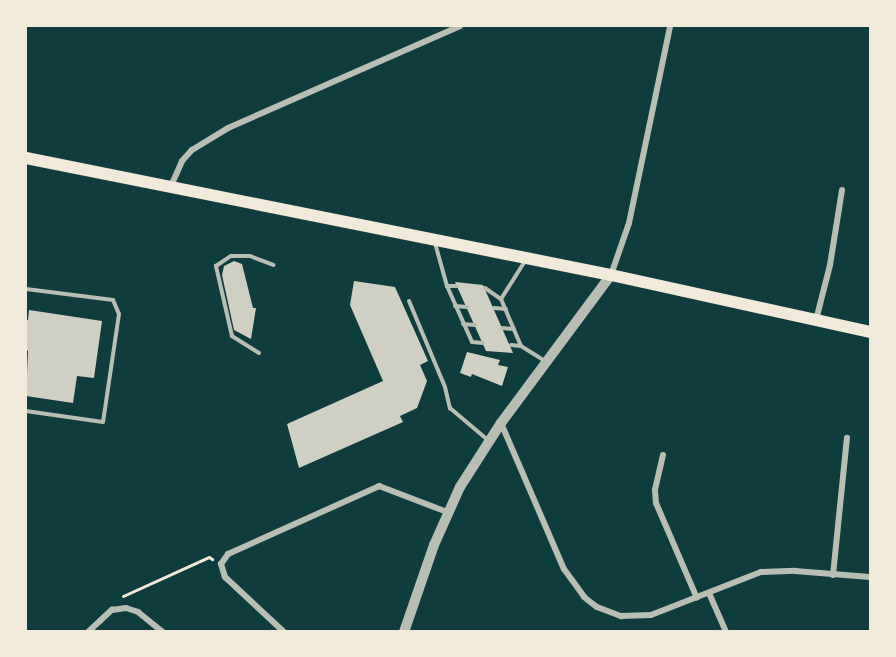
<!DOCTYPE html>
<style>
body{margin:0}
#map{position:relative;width:896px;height:657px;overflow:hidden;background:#0f3d3e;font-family:Rubik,sans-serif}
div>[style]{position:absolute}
.building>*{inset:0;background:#cfcfc3}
.path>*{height:3px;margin:-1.5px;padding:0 1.5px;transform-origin:1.5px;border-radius:1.5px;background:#f1e9da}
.service>*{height:4px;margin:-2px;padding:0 2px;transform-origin:2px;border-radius:2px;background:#b8beb3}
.minor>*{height:6px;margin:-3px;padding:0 3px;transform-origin:3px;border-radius:3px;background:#b8beb3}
.tertiary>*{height:10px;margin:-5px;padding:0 5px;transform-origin:5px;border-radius:5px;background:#b8beb3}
.secondary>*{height:12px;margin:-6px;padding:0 6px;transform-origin:6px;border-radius:6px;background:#f1e9da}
span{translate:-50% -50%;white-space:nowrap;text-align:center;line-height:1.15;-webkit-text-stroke:6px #f1e9da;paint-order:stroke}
.frame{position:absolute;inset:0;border:27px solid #f1e9da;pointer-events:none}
</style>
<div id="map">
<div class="building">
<div style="clip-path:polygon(234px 261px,242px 264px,253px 308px,256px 308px,251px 339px,234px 330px,222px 275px,224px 266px)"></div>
<div style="clip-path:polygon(354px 281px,395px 287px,428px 361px,420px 365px,427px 381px,417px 408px,400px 416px,403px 422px,299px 468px,287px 424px,383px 381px,350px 305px)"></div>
<div style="clip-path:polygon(455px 282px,483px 285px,513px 353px,486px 351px)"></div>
<div style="clip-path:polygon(29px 310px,102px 321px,94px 378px,77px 376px,73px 403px,26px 396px,28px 351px,26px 350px,26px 320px,28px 320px)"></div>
<div style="clip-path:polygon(467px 352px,500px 360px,498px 365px,508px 367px,502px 386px,472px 374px,471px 377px,460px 373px)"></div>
</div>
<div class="path">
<div style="left:123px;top:596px;width:94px;rotate:-24.4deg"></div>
<div style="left:209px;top:557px;width:4px;rotate:34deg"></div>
</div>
<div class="service">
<div style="left:435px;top:243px;width:45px;rotate:74.4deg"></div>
<div style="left:447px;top:286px;width:61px;rotate:65.9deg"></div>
<div style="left:472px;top:342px;width:11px;rotate:5deg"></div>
<div style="left:447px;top:286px;width:10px"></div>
<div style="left:485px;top:288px;width:19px;rotate:35deg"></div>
<div style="left:26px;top:289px;width:88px;rotate:7.2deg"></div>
<div style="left:113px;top:300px;width:15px;rotate:67deg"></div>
<div style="left:119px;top:314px;width:109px;rotate:98.4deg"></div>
<div style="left:103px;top:422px;width:78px;rotate:-171.9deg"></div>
<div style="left:409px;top:301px;width:93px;rotate:67.3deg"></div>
<div style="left:445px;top:387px;width:22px;rotate:77deg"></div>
<div style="left:450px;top:408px;width:51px;rotate:40.2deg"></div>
<div style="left:455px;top:306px;width:12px;rotate:5deg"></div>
<div style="left:494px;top:308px;width:12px;rotate:5deg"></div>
<div style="left:463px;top:324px;width:12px;rotate:5deg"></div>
<div style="left:502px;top:328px;width:12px;rotate:5deg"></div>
<div style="left:511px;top:345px;width:10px;rotate:6deg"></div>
<div style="left:521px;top:346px;width:28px;rotate:32deg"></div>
<div style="left:521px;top:346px;width:51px;rotate:-113.1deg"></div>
<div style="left:501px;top:299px;width:45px;rotate:-57.7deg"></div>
<div style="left:259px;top:353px;width:32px;rotate:-148deg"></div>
<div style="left:232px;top:336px;width:72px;rotate:-102.9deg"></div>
<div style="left:216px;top:266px;width:18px;rotate:-34deg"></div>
<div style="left:231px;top:256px;width:19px"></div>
<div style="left:250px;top:256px;width:25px;rotate:21deg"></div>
</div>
<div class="minor">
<div style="left:171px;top:186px;width:27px;rotate:-66deg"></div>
<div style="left:182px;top:161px;width:15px;rotate:-48deg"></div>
<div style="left:192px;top:150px;width:42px;rotate:-31.4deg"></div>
<div style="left:228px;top:128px;width:253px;rotate:-23.7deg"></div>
<div style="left:611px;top:275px;width:55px;rotate:-70.9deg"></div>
<div style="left:629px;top:223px;width:201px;rotate:-78.2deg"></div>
<div style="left:816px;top:320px;width:57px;rotate:-75.7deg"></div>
<div style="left:830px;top:265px;width:76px;rotate:-80.9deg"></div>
<div style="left:501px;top:423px;width:159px;rotate:66.7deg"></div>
<div style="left:564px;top:569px;width:34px;rotate:54deg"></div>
<div style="left:584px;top:597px;width:16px;rotate:38deg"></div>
<div style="left:597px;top:607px;width:26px;rotate:21deg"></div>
<div style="left:621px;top:616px;width:30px;rotate:-2deg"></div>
<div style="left:651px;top:615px;width:118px;rotate:-21.4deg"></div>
<div style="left:761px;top:572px;width:34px;rotate:-2deg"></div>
<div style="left:795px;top:571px;width:75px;rotate:4.6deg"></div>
<div style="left:663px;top:455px;width:36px;rotate:103deg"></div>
<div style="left:655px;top:490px;width:13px;rotate:86deg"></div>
<div style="left:656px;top:503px;width:103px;rotate:66.7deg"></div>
<div style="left:833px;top:575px;width:138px;rotate:-84.2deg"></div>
<div style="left:709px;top:593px;width:43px;rotate:66.4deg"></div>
<div style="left:88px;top:632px;width:33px;rotate:-43deg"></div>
<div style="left:112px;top:610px;width:14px;rotate:-8deg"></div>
<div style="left:126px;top:608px;width:13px;rotate:18deg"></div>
<div style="left:138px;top:612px;width:32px;rotate:39deg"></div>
<div style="left:284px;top:632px;width:81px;rotate:-137deg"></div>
<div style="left:225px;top:577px;width:14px;rotate:-107deg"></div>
<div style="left:221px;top:564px;width:12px;rotate:-55deg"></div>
<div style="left:228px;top:554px;width:166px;rotate:-24.2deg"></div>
<div style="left:379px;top:486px;width:73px;rotate:20.9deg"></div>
</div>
<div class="tertiary">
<div style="left:404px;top:632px;width:92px;rotate:-71deg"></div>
<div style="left:434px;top:545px;width:64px;rotate:-65.9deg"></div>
<div style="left:460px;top:487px;width:76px;rotate:-57.4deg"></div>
<div style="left:501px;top:423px;width:184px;rotate:-53.4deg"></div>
</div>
<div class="secondary">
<div style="left:26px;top:158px;width:597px;rotate:11.31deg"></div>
<div style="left:611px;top:275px;width:265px;rotate:12.4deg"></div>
</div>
<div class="frame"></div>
</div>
